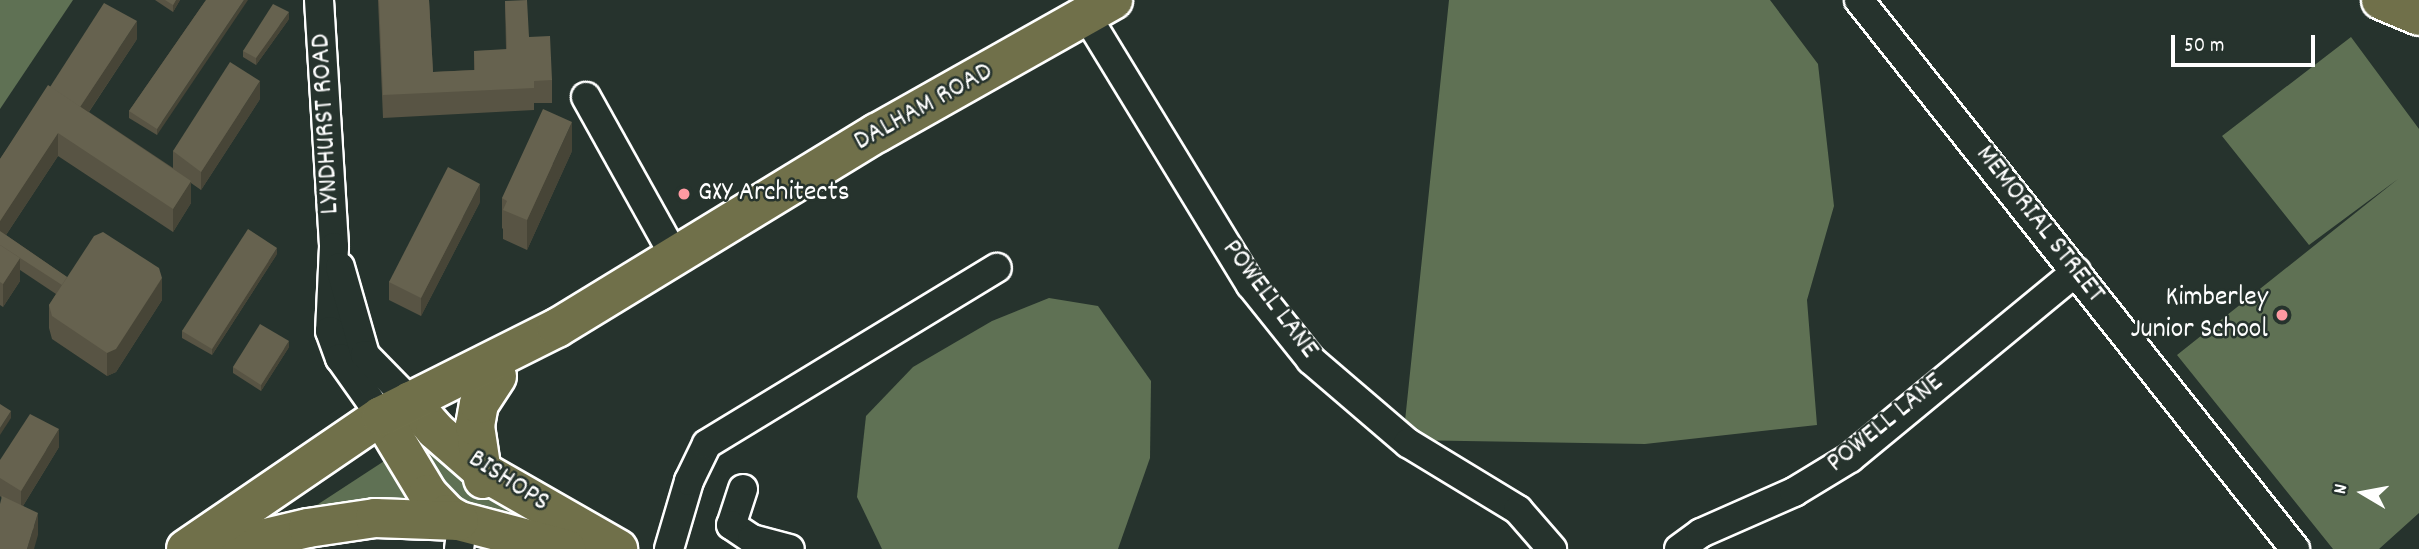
<!DOCTYPE html>
<style>
body{margin:0}
#map{position:relative;width:2419px;height:549px;overflow:hidden;background:#26332d;font-family:Dekko,sans-serif}
div>[style]{position:absolute}
.green>*{inset:0;background:#5f7154}
.roads{filter:drop-shadow(2px 0 #fff) drop-shadow(-2px 0 #fff) drop-shadow(0 2px #fff) drop-shadow(0 -2px #fff)}
.minor>*{height:28px;margin:-14px;padding:0 14px;transform-origin:14px;border-radius:14px;background:#26332d}
.highway>*{height:38px;margin:-19px;padding:0 19px;transform-origin:19px;border-radius:19px;background:#70704a}
.wall>*{inset:0;background:#585444}
.shaded-wall>*{inset:0;background:#474537}
.building>*{inset:0;background:#66624f}
.dots>*{width:19px;height:19px;translate:-50% -50%;box-sizing:border-box;border:4px solid #26332d;border-radius:50%}
span{translate:-50% -50%;white-space:nowrap;text-align:center;line-height:1.15;-webkit-text-stroke:5px #26332d;paint-order:stroke}
.street-label{font-size:28px;color:#fff}
.poi-label{font-size:28px;color:#fff}
.left{translate:0 -50%;text-align:left}
.right{translate:-100% -50%;text-align:right}
.north{position:absolute;left:2328px;top:458px;width:70px;height:70px;-webkit-text-stroke:5px #26332d;paint-order:stroke;rotate:280deg;font-size:19px;font-weight:700;line-height:28px;text-align:center;color:#fff}
.north::after{content:'';display:block;margin:auto;width:24px;height:32px;background:#fff;clip-path:polygon(50% 0,100% 100%,50% 72%,0 100%)}
.scale{position:absolute;left:2171px;top:35px;width:144px;height:32px;box-sizing:border-box;border:4px solid #fff;border-top:0;padding-left:9px;font-size:21px;line-height:24px;white-space:nowrap;color:#fff;-webkit-text-stroke:5px #26332d;paint-order:stroke}
</style>
<div id="map">
<div class="green">
<div style="clip-path:polygon(0 0,73px 0,0 109px)"></div>
<div style="clip-path:polygon(1449px 0,1770px 0,1818px 64px,1834px 206px,1807px 300px,1817px 425px,1645px 444px,1403px 440px)"></div>
<div style="clip-path:polygon(2351px 37px,2419px 129px,2419px 513px,2379px 549px,2333px 549px,2177px 355px,2398px 179px,2309px 245px,2222px 136px)"></div>
<div style="clip-path:polygon(1049px 298px,1098px 306px,1151px 381px,1150px 458px,1118px 549px,882px 549px,857px 497px,866px 416px,913px 367px,992px 321px)"></div>
<div style="clip-path:polygon(425px 447px,592px 548px,465px 516px,419px 450px)"></div>
<div style="clip-path:polygon(398px 452px,432px 503px,300px 516px)"></div>
</div>
<div class="roads">
<div class="minor">
<div style="left:319px;top:0;width:247px;rotate:86.5deg"></div>
<div style="left:334px;top:247px;width:84px;rotate:92.7deg"></div>
<div style="left:330px;top:331px;width:29px;rotate:70deg"></div>
<div style="left:340px;top:358px;width:71px;rotate:54.7deg"></div>
<div style="left:1859px;top:0;width:701px;rotate:51.54deg"></div>
<div style="left:1086px;top:15px;width:316px;rotate:58.6deg"></div>
<div style="left:1251px;top:285px;width:96px;rotate:51.3deg"></div>
<div style="left:1311px;top:360px;width:128px;rotate:40.6deg"></div>
<div style="left:1408px;top:443px;width:129px;rotate:31.3deg"></div>
<div style="left:1518px;top:510px;width:52px;rotate:48.9deg"></div>
<div style="left:586px;top:97px;width:181px;rotate:60.9deg"></div>
<div style="left:340px;top:267px;width:91px;rotate:74.1deg"></div>
<div style="left:365px;top:355px;width:64px;rotate:45.6deg"></div>
<div style="left:743px;top:489px;width:38px;rotate:108deg"></div>
<div style="left:731px;top:525px;width:25px;rotate:34deg"></div>
<div style="left:752px;top:539px;width:39px;rotate:15deg"></div>
<div style="left:459px;top:549px;width:27px;rotate:-82deg"></div>
<div style="left:669px;top:549px;width:71px;rotate:-73.6deg"></div>
<div style="left:689px;top:481px;width:41px;rotate:-64.1deg"></div>
<div style="left:707px;top:444px;width:339px;rotate:-31.3deg"></div>
<div style="left:1679px;top:549px;width:27px;rotate:-36deg"></div>
<div style="left:1701px;top:533px;width:102px;rotate:-23.8deg"></div>
<div style="left:1794px;top:492px;width:66px;rotate:-31.3deg"></div>
<div style="left:1850px;top:458px;width:293px;rotate:-39.5deg"></div>
</div>
<div class="highway">
<div style="left:2381px;top:0;width:41px;rotate:22.8deg"></div>
<div style="left:410px;top:401px;width:38px;rotate:49deg"></div>
<div style="left:435px;top:430px;width:62px;rotate:41.1deg"></div>
<div style="left:482px;top:471px;width:157px;rotate:29.8deg"></div>
<div style="left:381px;top:416px;width:91px;rotate:58.9deg"></div>
<div style="left:428px;top:494px;width:28px;rotate:46deg"></div>
<div style="left:447px;top:514px;width:14px;rotate:30deg"></div>
<div style="left:459px;top:521px;width:111px;rotate:14.7deg"></div>
<div style="left:483px;top:479px;width:54px;rotate:-98.6deg"></div>
<div style="left:475px;top:426px;width:22px;rotate:-80deg"></div>
<div style="left:479px;top:404px;width:33px;rotate:-57deg"></div>
<div style="left:232px;top:546px;width:78px;rotate:-13.3deg"></div>
<div style="left:308px;top:528px;width:68px;rotate:-8.5deg"></div>
<div style="left:375px;top:518px;width:84px;rotate:2deg"></div>
<div style="left:186px;top:549px;width:236px;rotate:-34.3deg"></div>
<div style="left:381px;top:416px;width:197px;rotate:-26.6deg"></div>
<div style="left:557px;top:328px;width:375px;rotate:-31.4deg"></div>
<div style="left:877px;top:133px;width:271px;rotate:-29.4deg"></div>
</div>
</div>
<div class="wall">
<div style="clip-path:polygon(155px 0,180px 0,173px 12px)"></div>
<div style="clip-path:polygon(206px 0,157px 135px,129px 118px,129px 111px)"></div>
<div style="clip-path:polygon(378px 0,429px 0,433px 72px,474px 70px,474px 51px,506px 50px,505px 1px,529px 37px,552px 80px,552px 103px,534px 103px,534px 110px,383px 118px)"></div>
<div style="clip-path:polygon(289px 19px,256px 65px,243px 57px,243px 51px)"></div>
<div style="clip-path:polygon(137px 39px,89px 112px,173px 168px,173px 151px,260px 99px,201px 190px,191px 183px,191px 203px,173px 232px,58px 156px,6px 235px,67px 277px,162px 300px,116px 372px,107px 376px,52px 339px,49px 328px,49px 305px,56px 294px,20px 270px,20px 281px,3px 307px,0 305px,0 159px,50px 87px)"></div>
<div style="clip-path:polygon(572px 151px,527px 250px,503px 239px,503px 229px,502px 228px,502px 198px)"></div>
<div style="clip-path:polygon(480px 202px,421px 316px,389px 300px,389px 282px)"></div>
<div style="clip-path:polygon(277px 254px,212px 355px,182px 338px,182px 331px)"></div>
<div style="clip-path:polygon(289px 347px,261px 391px,233px 373px,233px 367px)"></div>
<div style="clip-path:polygon(59px 447px,23px 506px,38px 535px,0 496px,0 460px)"></div>
</div>
<div class="shaded-wall">
<div style="clip-path:polygon(176px 0,180px 0,173px 12px,173px 5px)"></div>
<div style="clip-path:polygon(244px 0,248px 0,157px 135px,157px 129px)"></div>
<div style="clip-path:polygon(289px 12px,289px 19px,256px 65px,256px 58px)"></div>
<div style="clip-path:polygon(137px 21px,137px 39px,78px 128px,78px 110px)"></div>
<div style="clip-path:polygon(260px 81px,260px 99px,201px 190px,201px 172px)"></div>
<div style="clip-path:polygon(572px 122px,572px 151px,527px 250px,527px 220px)"></div>
<div style="clip-path:polygon(58px 133px,58px 156px,0 244px,0 221px)"></div>
<div style="clip-path:polygon(191px 181px,191px 203px,173px 232px,173px 209px)"></div>
<div style="clip-path:polygon(480px 184px,480px 202px,421px 316px,421px 298px)"></div>
<div style="clip-path:polygon(277px 248px,277px 254px,212px 355px,212px 349px)"></div>
<div style="clip-path:polygon(20px 258px,20px 281px,3px 307px,3px 284px)"></div>
<div style="clip-path:polygon(162px 278px,162px 300px,116px 372px,107px 376px,107px 353px)"></div>
<div style="clip-path:polygon(289px 341px,289px 347px,261px 391px,261px 385px)"></div>
<div style="clip-path:polygon(11px 411px,11px 418px,0 435px,0 428px)"></div>
<div style="clip-path:polygon(59px 429px,59px 447px,21px 509px,21px 491px)"></div>
<div style="clip-path:polygon(38px 513px,38px 535px,34px 549px,27px 549px)"></div>
</div>
<div class="building">
<div style="clip-path:polygon(165px 0,176px 0,173px 5px)"></div>
<div style="clip-path:polygon(206px 0,244px 0,157px 129px,129px 111px)"></div>
<div style="clip-path:polygon(379px 0,429px 0,433px 72px,475px 70px,474px 51px,507px 49px,505px 1px,527px 0,529px 37px,550px 36px,552px 80px,534px 81px,534px 88px,383px 95px)"></div>
<div style="clip-path:polygon(104px 3px,137px 21px,80px 107px,50px 87px)"></div>
<div style="clip-path:polygon(273px 4px,289px 12px,256px 58px,243px 51px)"></div>
<div style="clip-path:polygon(230px 62px,260px 81px,201px 172px,173px 151px)"></div>
<div style="clip-path:polygon(48px 85px,191px 181px,173px 209px,58px 133px,0 221px,0 159px)"></div>
<div style="clip-path:polygon(543px 109px,572px 122px,527px 220px,503px 210px,507px 201px,502px 198px)"></div>
<div style="clip-path:polygon(448px 167px,480px 184px,421px 298px,389px 282px)"></div>
<div style="clip-path:polygon(248px 229px,277px 248px,212px 349px,182px 331px)"></div>
<div style="clip-path:polygon(0 231px,67px 277px,62px 285px,0 245px)"></div>
<div style="clip-path:polygon(103px 232px,159px 268px,162px 278px,116px 349px,107px 353px,52px 316px,49px 305px,94px 236px)"></div>
<div style="clip-path:polygon(0 245px,20px 258px,3px 284px,0 282px)"></div>
<div style="clip-path:polygon(260px 324px,289px 341px,261px 385px,233px 367px)"></div>
<div style="clip-path:polygon(0 404px,11px 411px,0 428px)"></div>
<div style="clip-path:polygon(30px 414px,59px 429px,21px 491px,0 478px,0 460px)"></div>
<div style="clip-path:polygon(2px 496px,38px 513px,27px 549px,0 549px,0 504px)"></div>
</div>
<div class="dots">
<div style="left:684px;top:194px;background:#ff9aa2"></div>
<div style="left:2282px;top:315px;background:#ff9aa2"></div>
</div>
<div class="street-label">
<span style="left:924px;top:108px;rotate:-29deg">DALHAM ROAD</span>
<span style="left:327px;top:124px;rotate:-93deg">LYNDHURST ROAD</span>
<span style="left:2039px;top:225px;rotate:52deg">MEMORIAL STREET</span>
<span style="left:1269px;top:300px;rotate:53deg">POWELL LANE</span>
<span style="left:1886px;top:424px;rotate:-39deg">POWELL LANE</span>
<span style="left:508px;top:482px;rotate:33deg">BISHOPS</span>
</div>
<div class="poi-label">
<span class="left" style="left:698px;top:194px">GXY Architects</span>
<span class="right" style="left:2268px;top:315px">Kimberley<br>Junior School</span>
</div>
<div class="north">N</div>
<div class="scale">50 m</div>
</div>
